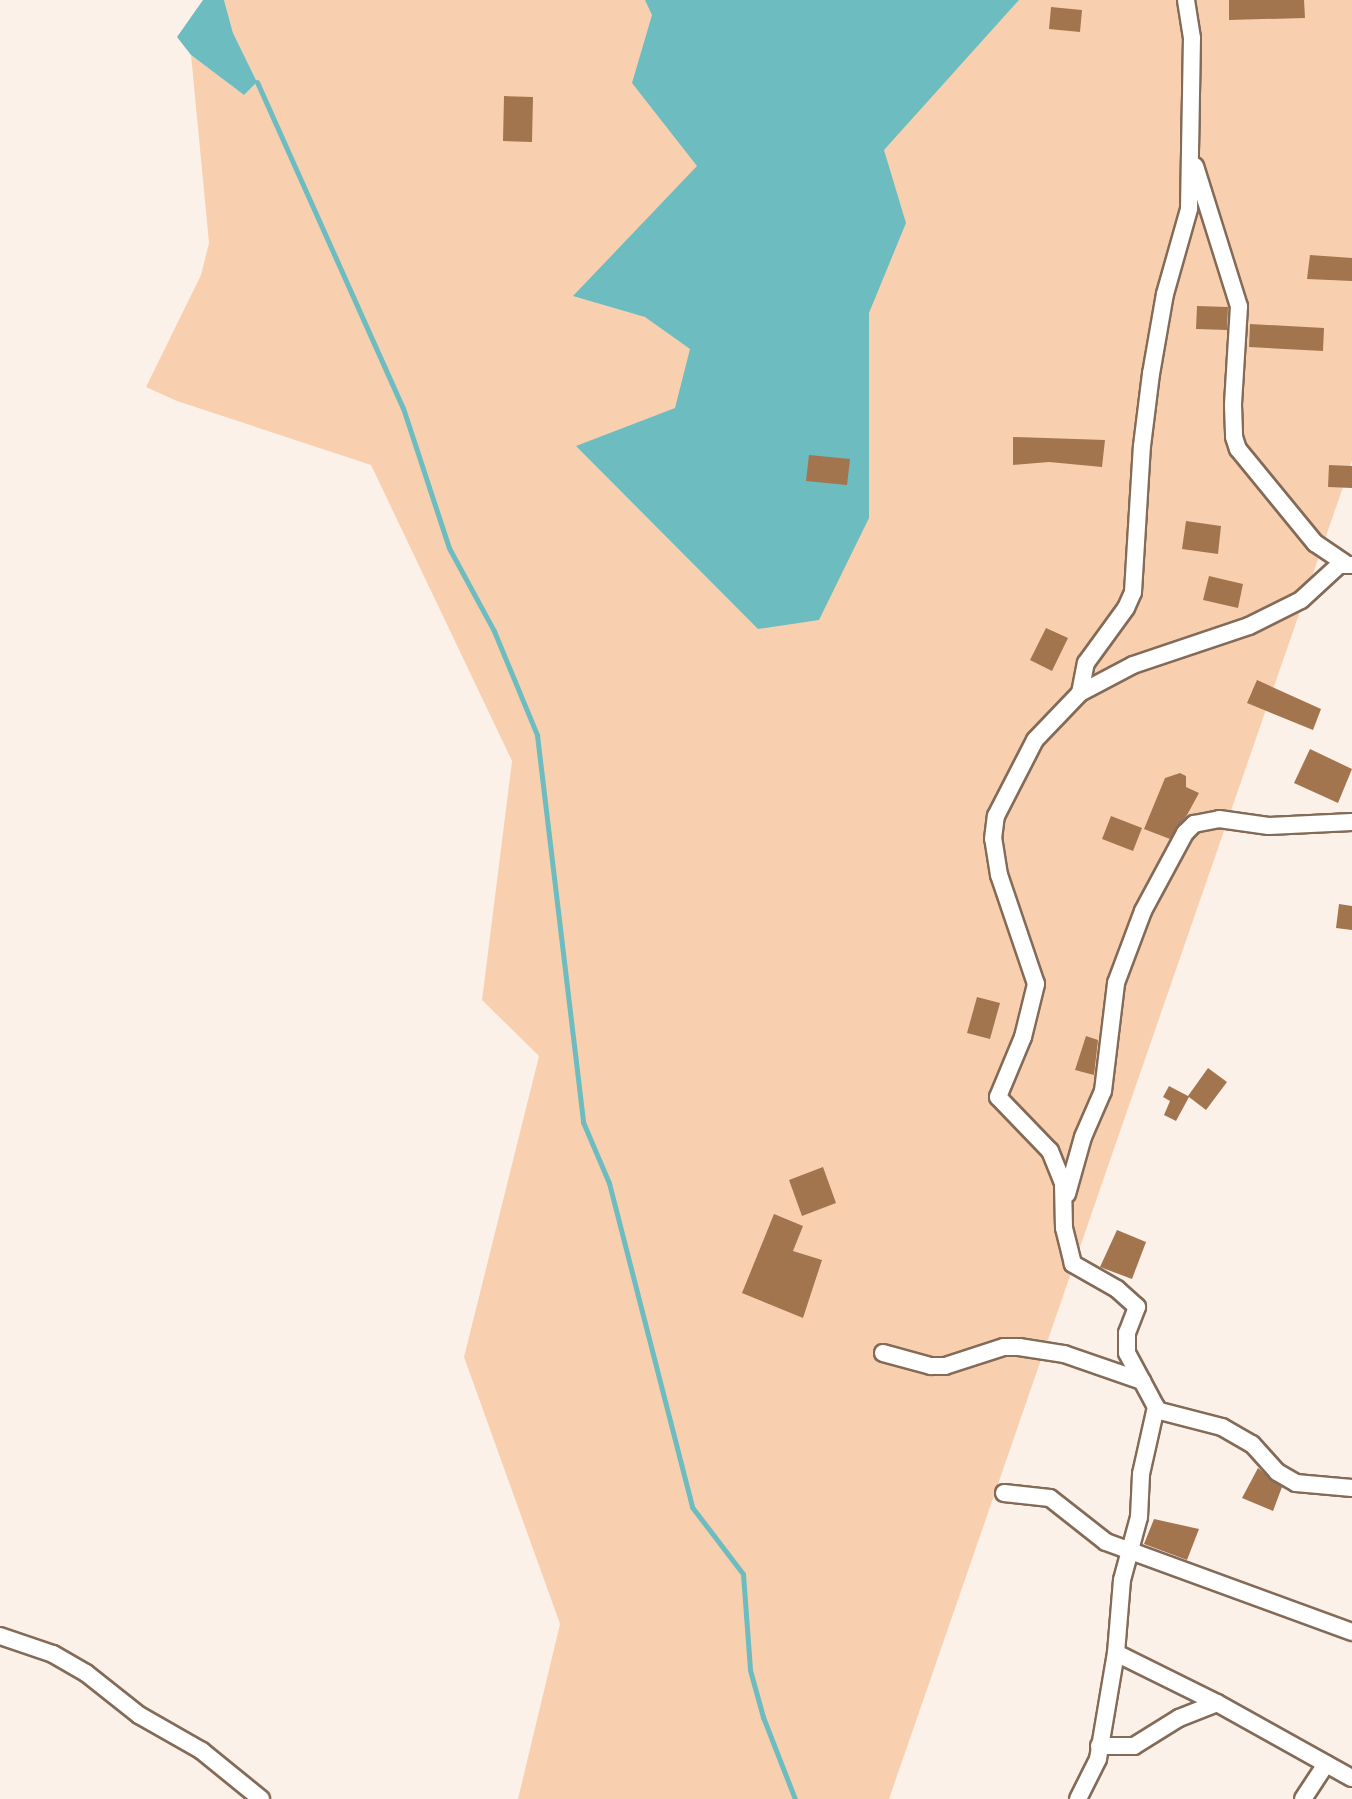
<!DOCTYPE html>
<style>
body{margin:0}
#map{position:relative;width:1352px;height:1799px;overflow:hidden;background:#fcf1e8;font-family:"Work Sans",sans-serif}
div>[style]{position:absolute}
.green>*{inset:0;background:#f9d0af}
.water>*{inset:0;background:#6dbcc0}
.stream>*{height:5px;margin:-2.5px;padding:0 2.5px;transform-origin:2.5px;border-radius:2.5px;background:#6dbcc0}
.building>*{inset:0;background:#a3754f}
.roads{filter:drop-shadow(2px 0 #836b58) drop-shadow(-2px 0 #836b58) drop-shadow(0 2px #836b58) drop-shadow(0 -2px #836b58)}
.minor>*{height:16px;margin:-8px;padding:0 8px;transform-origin:8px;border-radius:8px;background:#fff}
span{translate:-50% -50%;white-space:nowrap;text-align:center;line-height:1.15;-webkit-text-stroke:8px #fcf1e8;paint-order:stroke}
</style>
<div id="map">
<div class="green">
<div style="clip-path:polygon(224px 0,1352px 0,1352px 461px,889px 1799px,518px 1799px,560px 1624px,464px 1357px,539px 1056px,482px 1000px,512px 761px,371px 465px,177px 401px,146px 387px,201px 275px,209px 243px,191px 55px,244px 95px,257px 82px,233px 33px)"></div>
</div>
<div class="water">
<div style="clip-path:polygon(203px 0,224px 0,233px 33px,257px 82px,244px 95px,191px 55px,177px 37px)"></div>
<div style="clip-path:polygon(645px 0,1019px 0,884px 150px,906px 223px,869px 313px,869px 518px,819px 620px,758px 629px,576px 446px,675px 408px,690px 349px,645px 317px,573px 296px,697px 166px,632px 83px,652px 15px)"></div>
</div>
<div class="stream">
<div style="left:257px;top:82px;width:357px;rotate:65.9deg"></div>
<div style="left:403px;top:408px;width:147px;rotate:71.8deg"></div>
<div style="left:449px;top:548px;width:94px;rotate:61.5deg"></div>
<div style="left:494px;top:631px;width:113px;rotate:67.5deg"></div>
<div style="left:537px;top:735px;width:390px;rotate:83.2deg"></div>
<div style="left:583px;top:1122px;width:66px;rotate:66.9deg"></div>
<div style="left:609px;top:1183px;width:334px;rotate:75.6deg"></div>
<div style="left:692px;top:1507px;width:84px;rotate:52.7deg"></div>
<div style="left:743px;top:1574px;width:96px;rotate:85.8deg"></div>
<div style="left:750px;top:1670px;width:49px;rotate:74.5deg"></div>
<div style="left:763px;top:1717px;width:88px;rotate:68.7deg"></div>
</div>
<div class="building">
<div style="clip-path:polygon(1229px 0,1304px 0,1305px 18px,1229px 20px)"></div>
<div style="clip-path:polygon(1051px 7px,1082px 10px,1080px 32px,1049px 29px)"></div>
<div style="clip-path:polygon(504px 96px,533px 97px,532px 142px,503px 141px)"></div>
<div style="clip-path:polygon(1310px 255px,1352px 258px,1352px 281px,1307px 279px)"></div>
<div style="clip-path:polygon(1197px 306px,1228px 307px,1227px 330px,1196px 329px)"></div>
<div style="clip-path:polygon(1250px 324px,1324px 328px,1323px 351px,1249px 347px)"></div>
<div style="clip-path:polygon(1013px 437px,1105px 440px,1102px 467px,1049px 462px,1013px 465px)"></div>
<div style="clip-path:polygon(809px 455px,850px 459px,847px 485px,806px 481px)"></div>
<div style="clip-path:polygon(1329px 465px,1352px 466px,1352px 488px,1328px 487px)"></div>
<div style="clip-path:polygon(1186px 521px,1221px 526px,1218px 554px,1182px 549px)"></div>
<div style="clip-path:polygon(1209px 576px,1243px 584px,1238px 608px,1203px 600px)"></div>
<div style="clip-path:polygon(1046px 628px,1068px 638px,1052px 671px,1030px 660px)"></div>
<div style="clip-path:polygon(1257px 680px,1321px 709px,1313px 730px,1247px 703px)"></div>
<div style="clip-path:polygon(1310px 749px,1352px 769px,1338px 803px,1294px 783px)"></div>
<div style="clip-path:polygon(1180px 773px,1186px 776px,1186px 787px,1199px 793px,1187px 815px,1170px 839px,1144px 829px,1165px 778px)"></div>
<div style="clip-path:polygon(1111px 816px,1142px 828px,1133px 851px,1102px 839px)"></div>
<div style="clip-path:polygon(1339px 904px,1352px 906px,1352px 930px,1336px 928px)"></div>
<div style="clip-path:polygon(977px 997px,1000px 1003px,990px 1039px,967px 1033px)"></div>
<div style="clip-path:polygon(1086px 1036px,1098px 1040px,1094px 1075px,1075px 1070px)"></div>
<div style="clip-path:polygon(1208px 1068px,1227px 1082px,1206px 1110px,1189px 1097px,1176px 1121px,1164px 1115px,1170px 1101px,1163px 1097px,1169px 1086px,1188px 1096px)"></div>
<div style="clip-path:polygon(823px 1167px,836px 1203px,802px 1216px,789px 1180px)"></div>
<div style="clip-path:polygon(774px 1214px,803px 1226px,793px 1251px,822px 1260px,803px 1318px,742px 1293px)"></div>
<div style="clip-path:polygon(1117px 1230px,1146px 1242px,1132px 1279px,1100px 1267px)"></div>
<div style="clip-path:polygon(1258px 1468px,1282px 1487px,1273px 1511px,1242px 1498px)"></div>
<div style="clip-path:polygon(1154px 1519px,1199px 1529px,1187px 1560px,1144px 1544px)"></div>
</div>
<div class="roads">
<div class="minor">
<div style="left:1195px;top:166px;width:147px;rotate:72.6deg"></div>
<div style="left:1239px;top:306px;width:99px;rotate:93.5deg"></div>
<div style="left:1233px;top:405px;width:32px;rotate:88deg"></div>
<div style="left:1234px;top:437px;width:13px;rotate:72deg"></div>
<div style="left:1238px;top:449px;width:122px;rotate:50.7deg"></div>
<div style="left:1315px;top:543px;width:36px;rotate:34deg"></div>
<div style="left:1080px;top:693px;width:31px;rotate:-79deg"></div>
<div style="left:1086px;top:663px;width:68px;rotate:-54deg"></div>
<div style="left:1126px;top:608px;width:17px;rotate:-66deg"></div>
<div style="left:1133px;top:592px;width:146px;rotate:-86.5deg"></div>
<div style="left:1142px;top:446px;width:73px;rotate:-82.9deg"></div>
<div style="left:1151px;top:374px;width:81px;rotate:-80.1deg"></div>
<div style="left:1165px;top:294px;width:88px;rotate:-74.2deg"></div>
<div style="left:1189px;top:209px;width:171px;rotate:-89deg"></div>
<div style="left:1192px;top:38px;width:38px;rotate:-99deg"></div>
<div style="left:1067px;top:1194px;width:59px;rotate:-74.3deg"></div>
<div style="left:1083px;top:1137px;width:50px;rotate:-66.5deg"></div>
<div style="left:1103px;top:1091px;width:109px;rotate:-83.1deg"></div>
<div style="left:1116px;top:983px;width:77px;rotate:-69.4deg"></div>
<div style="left:1143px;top:911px;width:89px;rotate:-61.7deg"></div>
<div style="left:1185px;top:833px;width:13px;rotate:-45deg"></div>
<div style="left:1194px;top:824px;width:25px;rotate:-11deg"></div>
<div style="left:1219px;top:819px;width:50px;rotate:8deg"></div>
<div style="left:1269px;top:826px;width:83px;rotate:-2.8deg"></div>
<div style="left:883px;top:1353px;width:50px;rotate:15.2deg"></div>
<div style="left:931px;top:1366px;width:14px"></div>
<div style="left:945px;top:1366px;width:62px;rotate:-17.9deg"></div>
<div style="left:1004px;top:1347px;width:15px"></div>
<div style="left:1019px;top:1347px;width:46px;rotate:8.8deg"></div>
<div style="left:1064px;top:1354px;width:83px;rotate:19.1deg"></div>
<div style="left:1156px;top:1410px;width:68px;rotate:14.4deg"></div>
<div style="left:1222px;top:1427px;width:34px;rotate:30deg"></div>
<div style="left:1252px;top:1444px;width:38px;rotate:48deg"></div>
<div style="left:1277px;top:1472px;width:22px;rotate:30deg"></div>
<div style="left:1296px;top:1483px;width:56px;rotate:5.1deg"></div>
<div style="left:1004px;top:1493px;width:46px;rotate:6.2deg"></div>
<div style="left:1050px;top:1498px;width:71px;rotate:38.2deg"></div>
<div style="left:1106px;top:1542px;width:262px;rotate:20.1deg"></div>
<div style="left:0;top:1636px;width:56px;rotate:18.8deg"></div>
<div style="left:53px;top:1654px;width:38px;rotate:30deg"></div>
<div style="left:86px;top:1673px;width:68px;rotate:38.4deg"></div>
<div style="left:139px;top:1715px;width:73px;rotate:29.7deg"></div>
<div style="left:202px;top:1751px;width:76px;rotate:39.1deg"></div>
<div style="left:1116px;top:1653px;width:113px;rotate:26.3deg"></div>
<div style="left:1099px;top:1746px;width:35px"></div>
<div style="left:1134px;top:1746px;width:53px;rotate:-31.9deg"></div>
<div style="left:1179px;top:1718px;width:41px;rotate:-21.5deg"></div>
<div style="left:1217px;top:1703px;width:154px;rotate:29.1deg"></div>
<div style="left:1078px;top:1799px;width:45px;rotate:-63.4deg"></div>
<div style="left:1098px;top:1759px;width:108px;rotate:-80.4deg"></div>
<div style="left:1116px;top:1653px;width:73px;rotate:-85.3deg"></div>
<div style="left:1122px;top:1580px;width:65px;rotate:-74.9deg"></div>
<div style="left:1139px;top:1517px;width:43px;rotate:-87.3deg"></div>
<div style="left:1141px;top:1474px;width:69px;rotate:-77.4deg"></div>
<div style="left:1156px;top:1407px;width:61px;rotate:-118.2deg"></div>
<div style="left:1127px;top:1353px;width:20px;rotate:-90deg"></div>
<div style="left:1127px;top:1333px;width:28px;rotate:-69deg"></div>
<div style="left:1137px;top:1307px;width:27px;rotate:-138deg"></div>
<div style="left:1117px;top:1289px;width:51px;rotate:-150.4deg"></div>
<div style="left:1073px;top:1264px;width:37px;rotate:-104deg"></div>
<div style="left:1064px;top:1228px;width:45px;rotate:-91.3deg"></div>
<div style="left:1063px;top:1183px;width:35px;rotate:-112deg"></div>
<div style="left:1050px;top:1151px;width:75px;rotate:-133.9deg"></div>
<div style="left:998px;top:1097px;width:65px;rotate:-67.4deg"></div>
<div style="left:1023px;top:1037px;width:55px;rotate:-76.2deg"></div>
<div style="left:1036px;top:984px;width:115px;rotate:-108.7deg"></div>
<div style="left:999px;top:875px;width:36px;rotate:-99deg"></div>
<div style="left:993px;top:839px;width:23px;rotate:-83deg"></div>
<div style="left:996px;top:816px;width:85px;rotate:-62.8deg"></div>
<div style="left:1035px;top:740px;width:65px;rotate:-46.2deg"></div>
<div style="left:1080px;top:693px;width:60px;rotate:-27.8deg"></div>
<div style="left:1133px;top:665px;width:122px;rotate:-18.6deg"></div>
<div style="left:1249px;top:626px;width:58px;rotate:-26.6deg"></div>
<div style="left:1301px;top:600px;width:52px;rotate:-42.6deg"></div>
<div style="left:1339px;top:565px;width:13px"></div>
<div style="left:1303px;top:1799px;width:42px;rotate:-56.7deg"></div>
</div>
</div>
</div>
